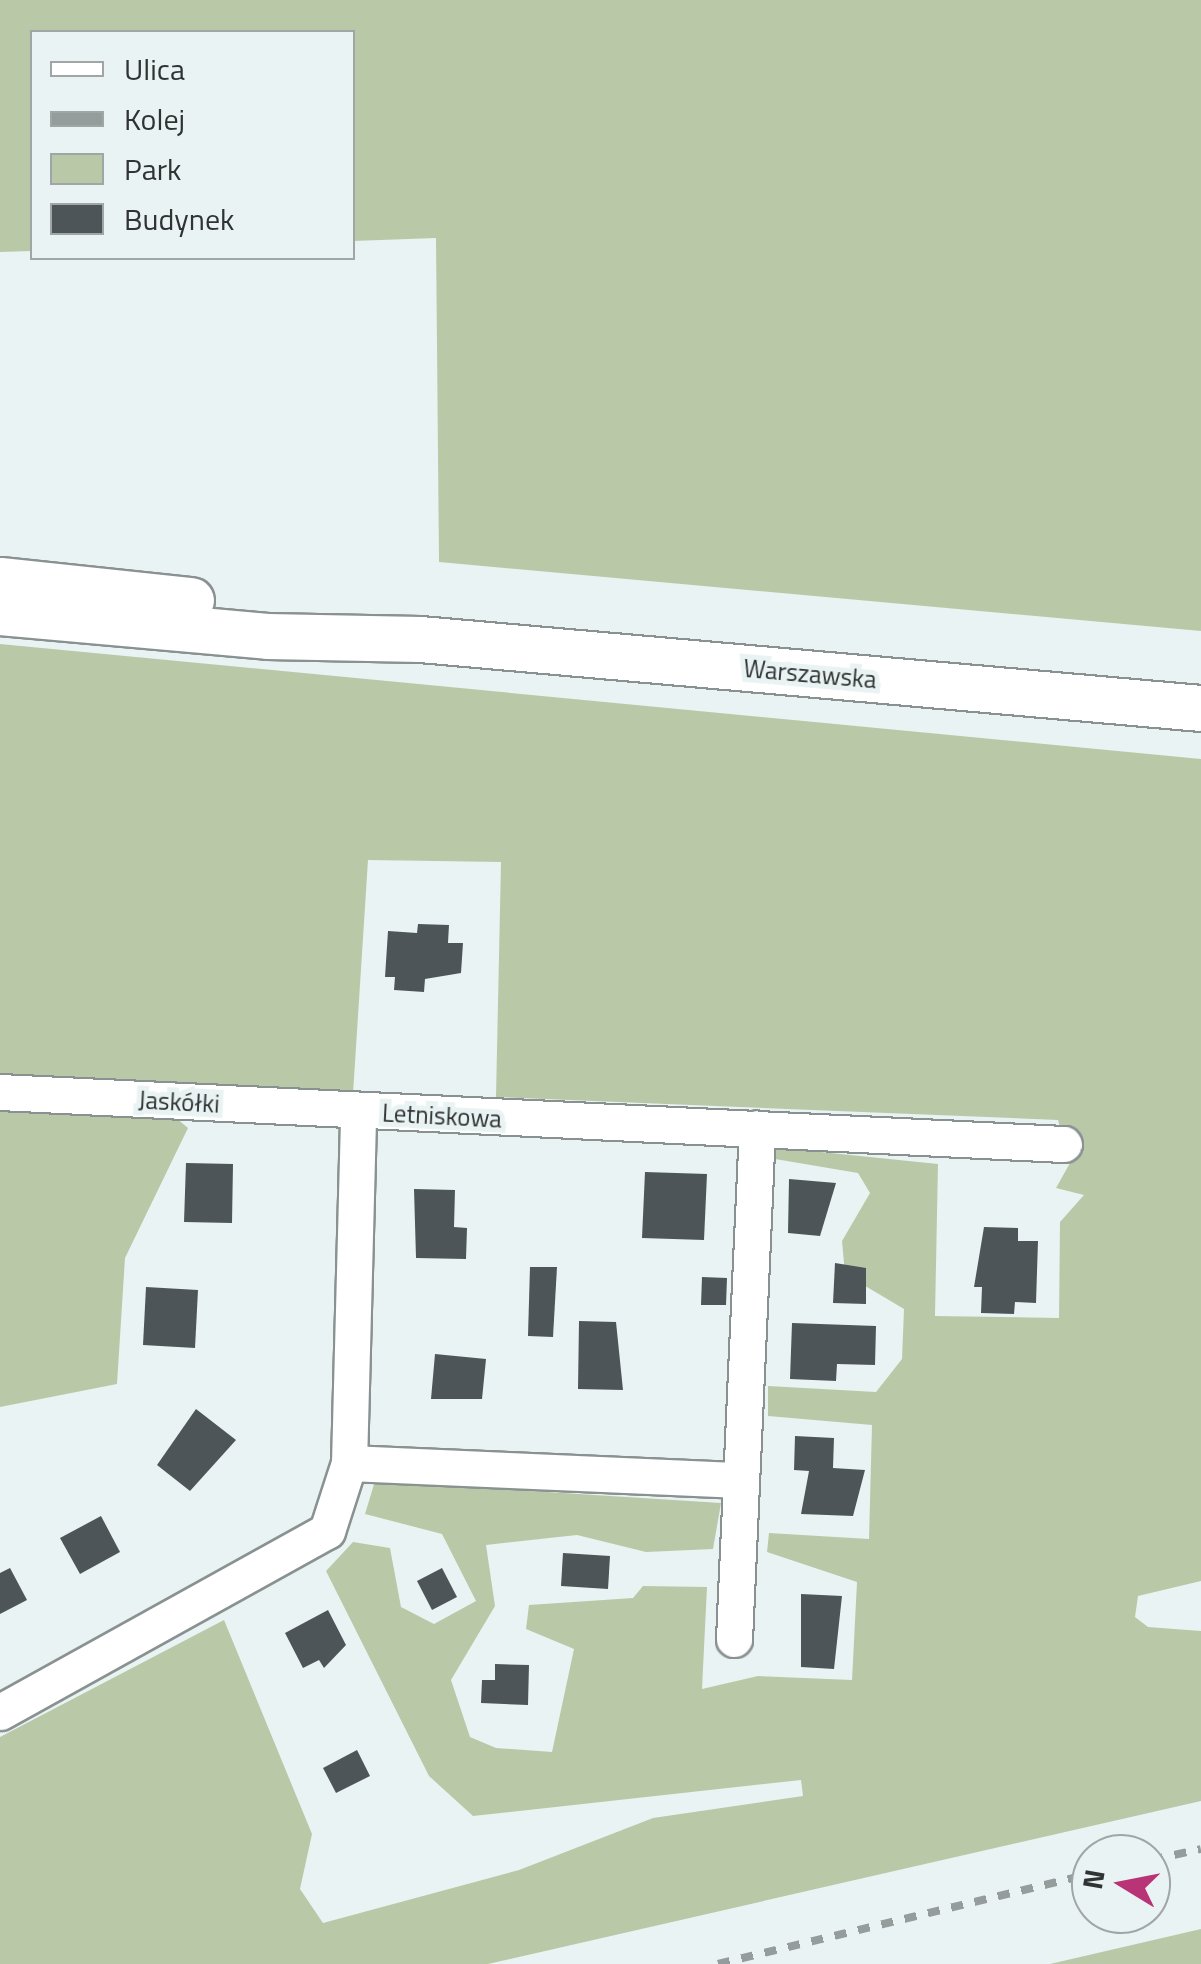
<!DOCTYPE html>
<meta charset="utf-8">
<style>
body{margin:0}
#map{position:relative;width:1201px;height:1964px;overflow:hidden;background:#eaf3f3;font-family:"Titillium Web",sans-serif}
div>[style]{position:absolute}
.green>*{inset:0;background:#b9c9a8}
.building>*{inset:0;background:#4e5558}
.roads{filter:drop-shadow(2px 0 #899291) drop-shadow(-2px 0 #899291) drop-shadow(0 2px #899291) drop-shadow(0 -2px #899291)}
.minor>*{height:35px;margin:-17.5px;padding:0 17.5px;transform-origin:17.5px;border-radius:17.5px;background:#fff}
.tertiary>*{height:45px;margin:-22.5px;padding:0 22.5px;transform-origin:22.5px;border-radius:22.5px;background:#fff}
.rail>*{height:8px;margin-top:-4px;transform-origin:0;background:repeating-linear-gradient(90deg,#959c9c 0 12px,transparent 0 24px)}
span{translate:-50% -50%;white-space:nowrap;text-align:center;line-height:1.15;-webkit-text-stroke:10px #eaf3f3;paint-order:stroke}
.street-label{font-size:25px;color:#303333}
.legend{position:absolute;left:30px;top:30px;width:325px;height:230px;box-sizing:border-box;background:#eaf3f3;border:2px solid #a0a6a6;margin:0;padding:12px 18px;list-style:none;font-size:30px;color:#303333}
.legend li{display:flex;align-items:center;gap:20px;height:50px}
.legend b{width:50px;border:2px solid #a0a6a6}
.north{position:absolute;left:1071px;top:1834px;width:100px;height:100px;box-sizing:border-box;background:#eaf3f3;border:2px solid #a0a6a6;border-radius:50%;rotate:280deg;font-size:28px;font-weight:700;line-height:40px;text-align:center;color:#303333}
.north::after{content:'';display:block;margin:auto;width:35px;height:45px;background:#b93477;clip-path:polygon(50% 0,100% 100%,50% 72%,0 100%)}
</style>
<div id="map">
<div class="green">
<div style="clip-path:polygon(0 0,1201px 0,1201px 631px,439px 562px,436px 238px,353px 241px,352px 32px,32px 32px,32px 251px,0 252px)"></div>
<div style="clip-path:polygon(0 644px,1201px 759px,1201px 1581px,1138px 1596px,1135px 1617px,1148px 1627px,1201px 1631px,1201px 1801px,488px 1964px,0 1964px,0 1737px,224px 1620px,312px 1834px,300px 1889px,323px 1923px,519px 1870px,653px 1818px,803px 1796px,801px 1780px,473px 1816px,429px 1776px,326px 1571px,353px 1542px,390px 1548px,401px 1607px,434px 1624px,476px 1601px,442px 1534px,365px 1514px,375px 1481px,721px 1503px,713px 1549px,646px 1552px,577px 1535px,486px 1545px,495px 1606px,451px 1680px,470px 1737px,496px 1748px,552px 1752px,574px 1649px,526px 1629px,529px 1605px,633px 1598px,643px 1586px,707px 1587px,702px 1689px,758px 1676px,852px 1680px,857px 1582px,767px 1552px,769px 1533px,869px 1539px,872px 1425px,768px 1416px,768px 1386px,876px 1392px,902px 1359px,904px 1309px,845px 1274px,842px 1241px,870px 1193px,858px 1173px,775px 1159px,772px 1147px,938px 1164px,935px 1316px,1059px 1318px,1060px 1222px,1084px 1195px,1056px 1188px,1070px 1163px,1058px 1120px,496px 1097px,501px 862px,368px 860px,353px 1094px,0 1077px)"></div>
<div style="clip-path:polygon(0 1111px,169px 1112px,188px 1128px,125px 1258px,117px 1384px,0 1407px)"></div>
<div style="clip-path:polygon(1201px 1929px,1201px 1964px,1050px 1964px)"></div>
</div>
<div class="building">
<div style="clip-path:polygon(418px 924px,449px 925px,448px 943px,463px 943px,461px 973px,425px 979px,424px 992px,394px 990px,395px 977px,385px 977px,388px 931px,417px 933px)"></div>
<div style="clip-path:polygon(186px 1163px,233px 1164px,232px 1223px,184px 1222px)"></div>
<div style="clip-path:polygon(645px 1172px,707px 1174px,704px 1240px,642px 1238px)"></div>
<div style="clip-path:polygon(789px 1179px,836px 1183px,820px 1236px,788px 1233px)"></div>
<div style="clip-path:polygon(414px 1189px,455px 1190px,454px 1227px,467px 1228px,466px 1259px,416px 1258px)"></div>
<div style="clip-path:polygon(984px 1227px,1018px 1228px,1018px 1241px,1038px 1241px,1036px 1303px,1015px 1302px,1014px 1314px,981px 1313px,982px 1287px,974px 1287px)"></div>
<div style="clip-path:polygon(835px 1263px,866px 1268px,866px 1304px,833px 1303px)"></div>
<div style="clip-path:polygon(530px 1267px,557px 1267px,553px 1337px,528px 1336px)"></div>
<div style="clip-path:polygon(702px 1277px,727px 1278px,726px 1305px,701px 1305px)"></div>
<div style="clip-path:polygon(146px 1287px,198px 1290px,195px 1348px,143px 1345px)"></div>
<div style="clip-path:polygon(579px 1321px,616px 1322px,623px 1390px,578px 1389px)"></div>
<div style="clip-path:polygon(792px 1323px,876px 1326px,875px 1365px,837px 1364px,836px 1381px,790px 1379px)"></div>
<div style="clip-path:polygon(435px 1354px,486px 1359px,482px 1399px,431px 1399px)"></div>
<div style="clip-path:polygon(196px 1409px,236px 1440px,190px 1491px,157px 1465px)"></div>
<div style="clip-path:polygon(795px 1436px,834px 1438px,833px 1468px,865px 1470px,853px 1516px,801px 1514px,809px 1471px,794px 1470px)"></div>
<div style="clip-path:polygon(101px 1516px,120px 1552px,80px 1574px,60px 1538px)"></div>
<div style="clip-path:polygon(563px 1553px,610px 1556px,608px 1589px,561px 1586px)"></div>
<div style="clip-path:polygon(10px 1568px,27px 1600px,0 1614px,0 1573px)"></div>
<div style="clip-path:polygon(442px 1568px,457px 1597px,432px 1610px,417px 1581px)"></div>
<div style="clip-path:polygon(801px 1594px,842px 1596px,834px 1669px,801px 1667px)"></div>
<div style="clip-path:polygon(328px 1610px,346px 1645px,324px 1668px,319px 1660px,303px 1668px,285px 1633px)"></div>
<div style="clip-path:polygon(495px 1664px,529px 1665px,528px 1705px,481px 1703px,482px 1680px,495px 1680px)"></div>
<div style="clip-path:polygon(357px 1750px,370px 1776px,336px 1793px,323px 1768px)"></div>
</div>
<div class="roads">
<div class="minor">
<div style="left:0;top:1092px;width:1065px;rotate:2.8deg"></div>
<div style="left:349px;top:1463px;width:392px;rotate:2.5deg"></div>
<div style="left:734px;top:1639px;width:511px;rotate:-87.42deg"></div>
<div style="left:0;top:1712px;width:374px;rotate:-29deg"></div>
<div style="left:327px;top:1531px;width:71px;rotate:-72.1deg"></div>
<div style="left:349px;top:1463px;width:351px;rotate:-88.5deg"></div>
</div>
<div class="tertiary">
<div style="left:0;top:580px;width:192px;rotate:6deg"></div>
<div style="left:0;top:612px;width:268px;rotate:5.1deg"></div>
<div style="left:267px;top:636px;width:153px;rotate:1.1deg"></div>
<div style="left:420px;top:639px;width:784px;rotate:5.05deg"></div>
</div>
</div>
<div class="rail">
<div style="left:1151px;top:1860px;width:51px;rotate:-12.4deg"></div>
<div style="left:718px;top:1964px;width:384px;rotate:-13.6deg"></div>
</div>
<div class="street-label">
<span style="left:810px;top:674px;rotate:5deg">Warszawska</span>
<span style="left:179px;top:1102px;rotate:3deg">Jaskółki</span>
<span style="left:442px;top:1116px;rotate:3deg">Letniskowa</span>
</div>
<ul class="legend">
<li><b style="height:12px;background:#fff"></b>Ulica</li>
<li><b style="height:12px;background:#959c9c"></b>Kolej</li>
<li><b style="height:28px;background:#b9c9a8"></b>Park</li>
<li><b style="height:28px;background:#4e5558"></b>Budynek</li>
</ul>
<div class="north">N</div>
</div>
